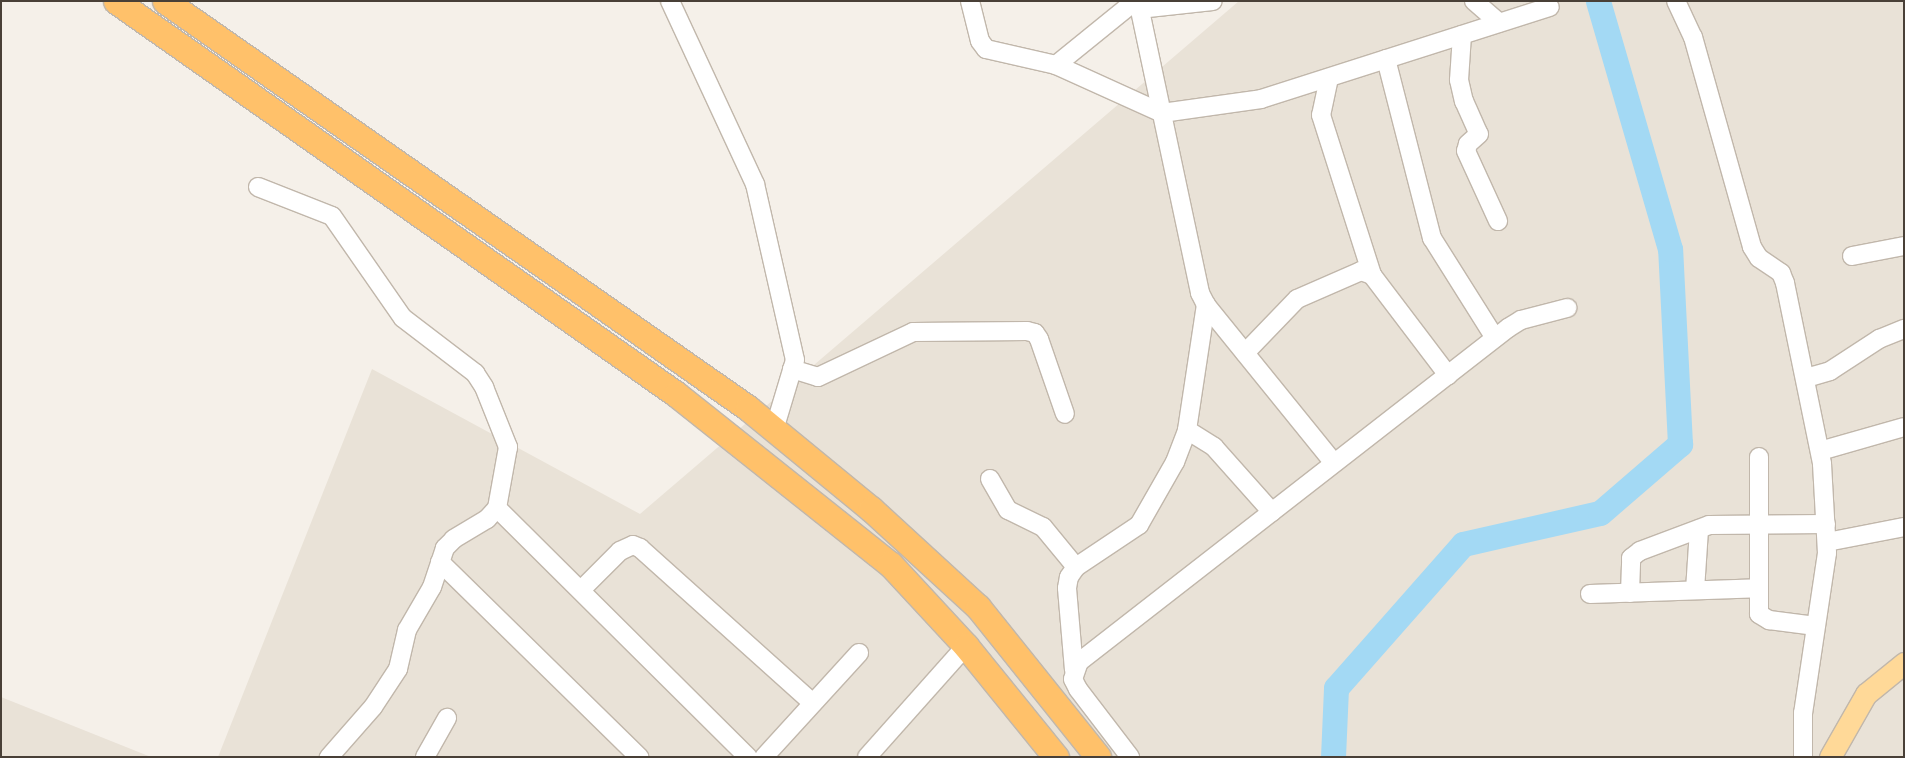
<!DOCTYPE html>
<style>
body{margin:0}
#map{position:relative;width:1905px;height:758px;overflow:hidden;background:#f5f0e9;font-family:"DM Sans",sans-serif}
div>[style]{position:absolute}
.residential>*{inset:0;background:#e9e2d7}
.river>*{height:25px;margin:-12.5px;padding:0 12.5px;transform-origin:12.5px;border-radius:12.5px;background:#a3d9f4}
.roads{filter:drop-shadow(1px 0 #c1b7ab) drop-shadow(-1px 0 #c1b7ab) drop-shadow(0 1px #c1b7ab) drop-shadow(0 -1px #c1b7ab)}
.minor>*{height:18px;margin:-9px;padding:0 9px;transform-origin:9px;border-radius:9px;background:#fff}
.major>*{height:21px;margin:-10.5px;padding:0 10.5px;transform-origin:10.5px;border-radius:10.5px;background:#ffd998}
.highway>*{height:25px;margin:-12.5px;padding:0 12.5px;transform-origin:12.5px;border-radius:12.5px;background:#ffc16a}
span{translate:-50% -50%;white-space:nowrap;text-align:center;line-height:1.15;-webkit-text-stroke:5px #fff;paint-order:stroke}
.frame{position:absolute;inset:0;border:2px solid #494037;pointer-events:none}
</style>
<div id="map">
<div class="residential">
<div style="clip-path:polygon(1239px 1px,1904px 1px,1904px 757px,218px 757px,372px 369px,640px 514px)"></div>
<div style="clip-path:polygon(1px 697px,151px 757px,1px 757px)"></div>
</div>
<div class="river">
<div style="left:1333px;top:757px;width:69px;rotate:-87.5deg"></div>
<div style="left:1336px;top:688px;width:192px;rotate:-48.6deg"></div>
<div style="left:1463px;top:544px;width:140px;rotate:-12.8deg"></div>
<div style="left:1600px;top:513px;width:106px;rotate:-40.8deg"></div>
<div style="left:1680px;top:444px;width:195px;rotate:-92.9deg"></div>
<div style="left:1670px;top:249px;width:258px;rotate:-106.2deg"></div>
</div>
<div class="roads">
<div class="minor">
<div style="left:670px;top:1px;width:202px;rotate:65.1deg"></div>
<div style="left:755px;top:184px;width:180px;rotate:77.2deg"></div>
<div style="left:795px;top:360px;width:73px;rotate:106.7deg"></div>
<div style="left:970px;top:1px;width:41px;rotate:76deg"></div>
<div style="left:980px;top:41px;width:10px;rotate:53deg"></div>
<div style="left:986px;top:49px;width:72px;rotate:12.9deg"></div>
<div style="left:1056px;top:65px;width:116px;rotate:24.4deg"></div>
<div style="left:1162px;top:113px;width:100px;rotate:-8deg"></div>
<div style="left:1261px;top:99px;width:303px;rotate:-17.7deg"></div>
<div style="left:1138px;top:1px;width:299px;rotate:78deg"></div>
<div style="left:1200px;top:293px;width:13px;rotate:63deg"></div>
<div style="left:1206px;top:305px;width:203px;rotate:51deg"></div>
<div style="left:1474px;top:1px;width:33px;rotate:41deg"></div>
<div style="left:1676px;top:1px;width:40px;rotate:65deg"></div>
<div style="left:1693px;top:37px;width:218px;rotate:74.3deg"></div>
<div style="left:1752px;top:247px;width:13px;rotate:58deg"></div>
<div style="left:1759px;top:258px;width:27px;rotate:34deg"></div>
<div style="left:1781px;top:273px;width:11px;rotate:68deg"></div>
<div style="left:1785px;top:283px;width:185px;rotate:78.4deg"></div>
<div style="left:1822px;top:464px;width:89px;rotate:86.8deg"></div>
<div style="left:1827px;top:553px;width:162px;rotate:98.5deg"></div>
<div style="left:1803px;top:713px;width:44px;rotate:90deg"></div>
<div style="left:1139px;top:9px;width:74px;rotate:-6.2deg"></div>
<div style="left:1462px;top:35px;width:45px;rotate:93.8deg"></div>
<div style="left:1459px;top:80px;width:22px;rotate:77deg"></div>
<div style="left:1464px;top:101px;width:36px;rotate:66deg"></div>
<div style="left:1479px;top:134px;width:15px;rotate:138deg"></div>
<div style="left:1468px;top:144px;width:7px;rotate:106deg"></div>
<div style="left:1466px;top:151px;width:77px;rotate:65.4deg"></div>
<div style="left:1386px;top:59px;width:185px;rotate:75.6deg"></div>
<div style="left:1432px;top:238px;width:118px;rotate:57.8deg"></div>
<div style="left:1056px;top:65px;width:102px;rotate:-39deg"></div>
<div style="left:1329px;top:78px;width:38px;rotate:102deg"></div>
<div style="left:1321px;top:115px;width:168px;rotate:72.3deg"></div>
<div style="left:258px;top:187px;width:79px;rotate:21.4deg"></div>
<div style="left:332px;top:216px;width:124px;rotate:55.2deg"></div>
<div style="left:403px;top:318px;width:91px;rotate:37.4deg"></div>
<div style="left:475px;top:373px;width:17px;rotate:57deg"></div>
<div style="left:484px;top:387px;width:65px;rotate:68.2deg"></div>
<div style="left:508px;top:447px;width:62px;rotate:100.2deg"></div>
<div style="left:497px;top:508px;width:15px;rotate:132deg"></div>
<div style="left:487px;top:519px;width:39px;rotate:149deg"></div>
<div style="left:454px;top:539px;width:13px;rotate:135deg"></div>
<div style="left:445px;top:548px;width:41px;rotate:108.4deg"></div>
<div style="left:432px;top:587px;width:50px;rotate:120.2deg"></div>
<div style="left:407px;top:630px;width:40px;rotate:103deg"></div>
<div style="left:398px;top:669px;width:45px;rotate:123.3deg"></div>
<div style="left:373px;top:707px;width:67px;rotate:131.3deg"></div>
<div style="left:1852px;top:256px;width:53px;rotate:-10.9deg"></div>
<div style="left:1245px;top:353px;width:75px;rotate:-46.1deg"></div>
<div style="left:1297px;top:299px;width:70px;rotate:-23.6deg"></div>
<div style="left:1361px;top:271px;width:12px;rotate:20deg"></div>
<div style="left:1372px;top:275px;width:126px;rotate:52.8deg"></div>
<div style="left:792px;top:369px;width:27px;rotate:17deg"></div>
<div style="left:818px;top:377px;width:105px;rotate:-25.3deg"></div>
<div style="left:913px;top:332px;width:114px;rotate:-0.5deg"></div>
<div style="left:1027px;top:331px;width:8px;rotate:14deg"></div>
<div style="left:1035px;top:333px;width:7px;rotate:56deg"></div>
<div style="left:1039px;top:339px;width:79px;rotate:70.9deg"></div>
<div style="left:1806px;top:378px;width:25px;rotate:-16deg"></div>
<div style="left:1830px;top:371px;width:59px;rotate:-33.1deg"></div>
<div style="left:1879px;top:339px;width:27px;rotate:-22deg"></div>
<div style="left:1187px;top:430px;width:32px;rotate:32deg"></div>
<div style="left:1214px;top:447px;width:87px;rotate:48.3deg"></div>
<div style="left:1820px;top:451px;width:87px;rotate:-15.9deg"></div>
<div style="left:1759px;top:457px;width:157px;rotate:90deg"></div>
<div style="left:1759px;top:614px;width:12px;rotate:31deg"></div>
<div style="left:1769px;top:620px;width:47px;rotate:7.3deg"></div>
<div style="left:990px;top:479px;width:36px;rotate:60deg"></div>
<div style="left:1008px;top:510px;width:39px;rotate:26deg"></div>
<div style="left:1043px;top:527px;width:52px;rotate:50.5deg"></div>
<div style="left:497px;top:508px;width:354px;rotate:44.8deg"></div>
<div style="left:1827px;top:542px;width:78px;rotate:-11deg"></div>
<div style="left:440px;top:562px;width:279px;rotate:44.4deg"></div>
<div style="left:581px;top:590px;width:55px;rotate:-45deg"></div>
<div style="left:620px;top:551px;width:14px;rotate:-25deg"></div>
<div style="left:633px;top:545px;width:8px;rotate:23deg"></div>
<div style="left:640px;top:548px;width:232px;rotate:41.9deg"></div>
<div style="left:1695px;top:590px;width:61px;rotate:-86.2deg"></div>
<div style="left:1630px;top:593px;width:35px;rotate:-88deg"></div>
<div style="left:1631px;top:558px;width:11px;rotate:-38deg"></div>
<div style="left:1640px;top:551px;width:74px;rotate:-20.6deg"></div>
<div style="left:1709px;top:525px;width:117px;rotate:-0.5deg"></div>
<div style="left:1590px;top:594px;width:168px;rotate:-2deg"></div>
<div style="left:1074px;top:670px;width:82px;rotate:-94.9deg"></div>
<div style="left:1067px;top:588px;width:11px;rotate:-80deg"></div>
<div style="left:1069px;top:577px;width:12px;rotate:-55deg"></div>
<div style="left:1076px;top:567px;width:76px;rotate:-33.7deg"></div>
<div style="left:1139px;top:525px;width:73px;rotate:-60.3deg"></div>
<div style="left:1175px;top:462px;width:34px;rotate:-69deg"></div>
<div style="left:1187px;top:430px;width:127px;rotate:-81.4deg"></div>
<div style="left:425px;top:757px;width:45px;rotate:-60.6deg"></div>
<div style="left:764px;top:757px;width:141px;rotate:-47.6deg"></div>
<div style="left:867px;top:757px;width:149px;rotate:-48.3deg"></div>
<div style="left:1130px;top:757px;width:86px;rotate:-127.4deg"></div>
<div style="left:1078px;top:689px;width:11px;rotate:-117deg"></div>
<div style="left:1073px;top:679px;width:18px;rotate:-71deg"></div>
<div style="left:1079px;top:662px;width:544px;rotate:-37.9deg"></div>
<div style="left:1508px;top:328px;width:15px;rotate:-32deg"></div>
<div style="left:1521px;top:320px;width:48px;rotate:-14.6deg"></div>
</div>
<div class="major">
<div style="left:1830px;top:757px;width:73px;rotate:-60.3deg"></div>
<div style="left:1866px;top:694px;width:49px;rotate:-39.2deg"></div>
</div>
<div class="highway">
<div style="left:116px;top:1px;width:684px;rotate:35.06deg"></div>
<div style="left:676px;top:394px;width:273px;rotate:38.5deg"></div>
<div style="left:890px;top:564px;width:112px;rotate:47.2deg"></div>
<div style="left:966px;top:646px;width:143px;rotate:51deg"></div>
<div style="left:165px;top:1px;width:711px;rotate:34.92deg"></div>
<div style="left:748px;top:408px;width:159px;rotate:39.4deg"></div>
<div style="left:871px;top:509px;width:145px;rotate:42.5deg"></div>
<div style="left:978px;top:607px;width:192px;rotate:51.3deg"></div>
</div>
</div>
<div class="frame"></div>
</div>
